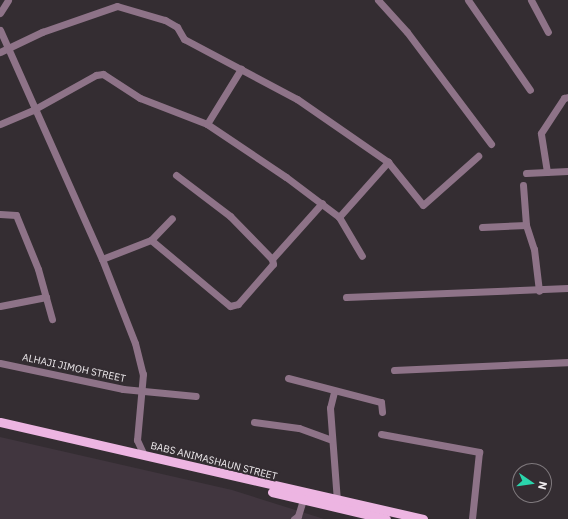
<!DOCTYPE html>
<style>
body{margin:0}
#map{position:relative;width:568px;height:519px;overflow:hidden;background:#342d32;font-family:"IBM Plex Sans",sans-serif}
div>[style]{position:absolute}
.built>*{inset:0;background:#41363f}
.minor>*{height:7px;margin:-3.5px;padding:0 3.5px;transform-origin:3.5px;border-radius:3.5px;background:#8e7388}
.major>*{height:9px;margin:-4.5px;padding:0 4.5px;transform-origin:4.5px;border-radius:4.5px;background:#edb5e2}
span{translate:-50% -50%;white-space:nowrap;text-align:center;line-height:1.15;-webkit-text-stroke:4px #342d32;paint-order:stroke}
.street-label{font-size:10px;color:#efebee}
.north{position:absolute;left:512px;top:463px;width:40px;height:40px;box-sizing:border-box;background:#342d32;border:1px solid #7f797d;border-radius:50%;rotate:103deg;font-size:11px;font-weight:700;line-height:16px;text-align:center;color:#efebee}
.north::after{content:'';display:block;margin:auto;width:14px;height:18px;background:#2ad5ac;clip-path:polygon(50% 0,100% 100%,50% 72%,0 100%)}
</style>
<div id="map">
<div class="built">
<div style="clip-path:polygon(0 437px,232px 490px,324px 519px,0 519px)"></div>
</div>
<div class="minor">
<div style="left:378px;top:0;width:43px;rotate:47.8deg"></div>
<div style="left:407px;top:32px;width:140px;rotate:53.1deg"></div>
<div style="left:468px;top:0;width:109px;rotate:55.4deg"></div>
<div style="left:531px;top:0;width:36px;rotate:62deg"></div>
<div style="left:0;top:13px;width:15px;rotate:-58deg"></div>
<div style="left:0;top:30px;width:251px;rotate:66deg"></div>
<div style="left:102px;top:259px;width:90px;rotate:68.6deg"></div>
<div style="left:135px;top:343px;width:32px;rotate:76deg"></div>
<div style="left:143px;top:374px;width:66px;rotate:95.2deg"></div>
<div style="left:137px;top:440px;width:17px;rotate:65deg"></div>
<div style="left:0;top:52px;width:47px;rotate:-25.5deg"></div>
<div style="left:42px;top:32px;width:79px;rotate:-19.1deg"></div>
<div style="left:117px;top:6px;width:50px;rotate:16.3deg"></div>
<div style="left:165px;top:20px;width:14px;rotate:30deg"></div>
<div style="left:177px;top:27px;width:14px;rotate:60deg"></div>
<div style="left:184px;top:39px;width:128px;rotate:28deg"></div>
<div style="left:297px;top:99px;width:111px;rotate:34.7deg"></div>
<div style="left:388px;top:162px;width:55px;rotate:50.9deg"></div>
<div style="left:423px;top:205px;width:74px;rotate:-41.7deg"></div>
<div style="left:0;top:124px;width:36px;rotate:-23deg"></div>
<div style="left:33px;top:110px;width:72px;rotate:-29.1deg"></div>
<div style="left:96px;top:75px;width:7px;rotate:-8deg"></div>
<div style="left:103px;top:74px;width:44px;rotate:33deg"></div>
<div style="left:140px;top:98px;width:72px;rotate:21.2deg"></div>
<div style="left:207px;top:124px;width:95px;rotate:33.9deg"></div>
<div style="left:286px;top:177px;width:66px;rotate:37deg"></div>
<div style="left:339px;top:217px;width:45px;rotate:59.5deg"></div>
<div style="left:207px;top:124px;width:65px;rotate:-58.3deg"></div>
<div style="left:547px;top:172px;width:39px;rotate:-99deg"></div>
<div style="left:541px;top:133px;width:42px;rotate:-56.7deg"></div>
<div style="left:564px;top:98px;width:4px;rotate:-14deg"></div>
<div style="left:526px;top:173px;width:42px;rotate:-2.7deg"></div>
<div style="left:176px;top:175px;width:68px;rotate:37.2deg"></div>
<div style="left:230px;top:216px;width:60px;rotate:45.7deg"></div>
<div style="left:272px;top:259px;width:75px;rotate:-48.2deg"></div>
<div style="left:523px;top:185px;width:40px;rotate:85.7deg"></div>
<div style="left:526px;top:225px;width:25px;rotate:72deg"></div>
<div style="left:534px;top:249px;width:42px;rotate:83.2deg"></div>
<div style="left:0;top:214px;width:16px;rotate:4deg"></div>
<div style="left:16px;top:215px;width:58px;rotate:67.8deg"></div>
<div style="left:38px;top:269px;width:52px;rotate:74.4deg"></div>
<div style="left:339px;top:217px;width:74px;rotate:-48.3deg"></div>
<div style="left:482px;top:227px;width:44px;rotate:-2.6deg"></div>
<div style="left:151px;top:240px;width:103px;rotate:39.9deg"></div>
<div style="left:230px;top:306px;width:8px;rotate:-14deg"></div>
<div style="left:238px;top:304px;width:53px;rotate:-48.8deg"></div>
<div style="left:273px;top:264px;width:5px;rotate:-101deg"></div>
<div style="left:102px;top:259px;width:53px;rotate:-21.2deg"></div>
<div style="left:151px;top:240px;width:30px;rotate:-46deg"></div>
<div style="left:346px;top:297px;width:222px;rotate:-2.3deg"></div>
<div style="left:0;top:306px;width:47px;rotate:-11.1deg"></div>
<div style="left:0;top:363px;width:126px;rotate:11.9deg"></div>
<div style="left:123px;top:389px;width:73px;rotate:5.5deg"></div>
<div style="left:394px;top:370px;width:174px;rotate:-2.6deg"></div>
<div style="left:288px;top:378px;width:96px;rotate:14.5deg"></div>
<div style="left:381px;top:402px;width:10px;rotate:84deg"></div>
<div style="left:334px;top:392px;width:16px;rotate:104deg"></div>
<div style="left:330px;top:408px;width:94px;rotate:85.7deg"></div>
<div style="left:254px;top:422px;width:45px;rotate:7.6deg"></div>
<div style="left:299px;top:428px;width:35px;rotate:20deg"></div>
<div style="left:381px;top:434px;width:100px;rotate:10.4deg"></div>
<div style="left:479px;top:452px;width:67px;rotate:96deg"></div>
<div style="left:294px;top:519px;width:5px;rotate:-37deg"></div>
<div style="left:298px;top:516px;width:17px;rotate:-73deg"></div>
</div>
<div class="major">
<div style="left:0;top:422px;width:434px;rotate:12.9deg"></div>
<div style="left:272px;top:492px;width:117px;rotate:13.3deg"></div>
</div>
<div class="street-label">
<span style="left:74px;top:368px;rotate:12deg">ALHAJI JIMOH STREET</span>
<span style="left:214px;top:461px;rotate:14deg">BABS ANIMASHAUN STREET</span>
</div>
<div class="north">N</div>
</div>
